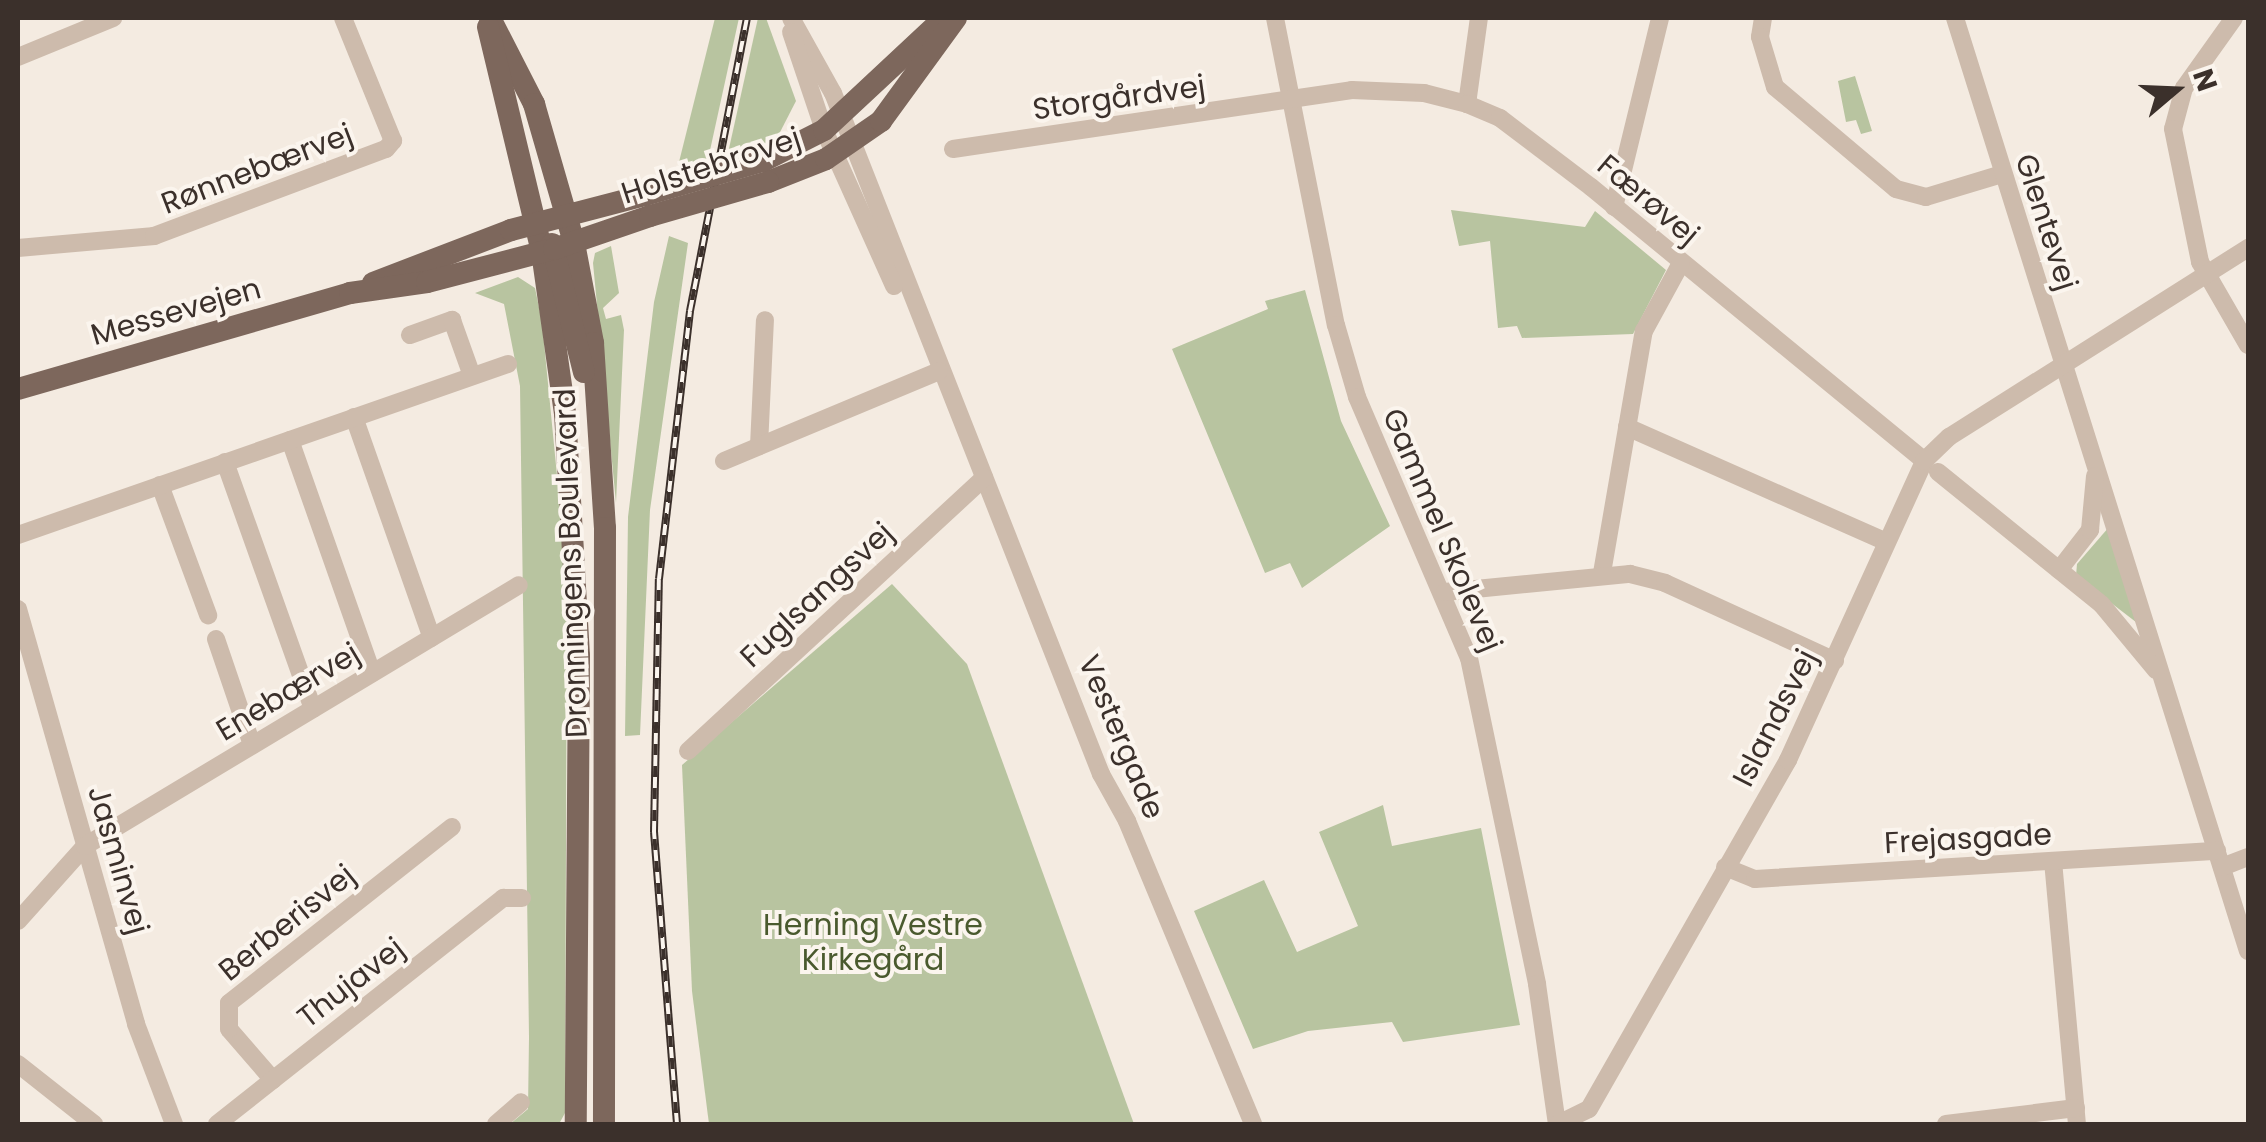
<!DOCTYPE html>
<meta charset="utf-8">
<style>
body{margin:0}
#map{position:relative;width:2266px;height:1142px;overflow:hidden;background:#f4ebe1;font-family:Poppins,sans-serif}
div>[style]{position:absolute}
.green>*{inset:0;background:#b8c4a0}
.minor>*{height:18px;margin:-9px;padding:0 9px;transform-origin:9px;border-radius:9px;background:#cdbbac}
.major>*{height:22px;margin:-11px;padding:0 11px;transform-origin:11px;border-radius:11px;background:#7d675c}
.rail>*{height:8px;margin-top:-4px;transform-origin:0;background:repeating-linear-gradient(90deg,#fbf5ee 0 11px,#3b302b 0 22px);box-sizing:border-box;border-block:2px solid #3b302b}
.major-bridge>*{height:22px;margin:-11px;padding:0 11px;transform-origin:11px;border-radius:11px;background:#7d675c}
span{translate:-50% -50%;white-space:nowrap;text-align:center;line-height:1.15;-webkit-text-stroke:8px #fbf5ee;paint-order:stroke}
.street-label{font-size:30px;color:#3b302b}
.park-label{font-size:30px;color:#4a5a2e}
.frame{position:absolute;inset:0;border:20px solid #3b302b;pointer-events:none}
.north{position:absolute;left:2126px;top:40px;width:100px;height:100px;-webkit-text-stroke:8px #fbf5ee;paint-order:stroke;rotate:71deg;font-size:28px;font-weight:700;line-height:40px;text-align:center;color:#3b302b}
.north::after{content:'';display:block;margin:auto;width:35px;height:45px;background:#3b302b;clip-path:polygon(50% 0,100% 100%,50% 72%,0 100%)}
</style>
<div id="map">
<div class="green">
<div style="clip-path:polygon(715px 18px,739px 18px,707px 164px,677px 170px)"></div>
<div style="clip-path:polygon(758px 18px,766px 18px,796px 101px,777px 138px,726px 162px)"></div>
<div style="clip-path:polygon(1855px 76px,1872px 131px,1861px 134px,1856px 120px,1846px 122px,1838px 81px)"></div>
<div style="clip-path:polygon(1451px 210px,1585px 227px,1595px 211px,1666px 270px,1633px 334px,1522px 338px,1517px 326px,1498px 328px,1490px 241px,1459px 246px)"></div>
<div style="clip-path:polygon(669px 236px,688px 243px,650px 510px,640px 735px,625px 736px,628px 517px,654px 302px)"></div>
<div style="clip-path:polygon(611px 246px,619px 293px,603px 308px,606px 319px,621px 315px,624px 330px,616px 503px,593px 263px,595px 253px)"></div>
<div style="clip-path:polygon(518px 277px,535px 288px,542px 322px,567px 578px,565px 1113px,559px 1124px,510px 1124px,528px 1109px,529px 1037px,520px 386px,504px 304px,475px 293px)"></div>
<div style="clip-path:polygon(1305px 290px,1341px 421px,1390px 526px,1302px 588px,1290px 563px,1265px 573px,1172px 349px,1268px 309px,1265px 301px)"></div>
<div style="clip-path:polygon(2109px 527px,2145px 629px,2076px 576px,2077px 564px)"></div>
<div style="clip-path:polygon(892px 584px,967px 664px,1134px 1124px,709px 1124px,692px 991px,682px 765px)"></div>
<div style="clip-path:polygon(1383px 805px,1392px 846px,1481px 828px,1520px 1025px,1403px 1042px,1392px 1022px,1308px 1031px,1253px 1049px,1194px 911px,1264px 880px,1297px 952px,1358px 926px,1319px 832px)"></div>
</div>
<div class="minor">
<div style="left:791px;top:18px;width:86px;rotate:60.8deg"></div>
<div style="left:833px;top:93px;width:732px;rotate:68.52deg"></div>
<div style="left:1101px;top:774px;width:54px;rotate:61deg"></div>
<div style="left:1127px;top:821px;width:328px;rotate:67.4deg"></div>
<div style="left:1275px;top:18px;width:313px;rotate:78.8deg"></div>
<div style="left:1336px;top:325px;width:75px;rotate:73.7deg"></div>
<div style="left:1357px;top:397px;width:284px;rotate:66.8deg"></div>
<div style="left:1469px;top:658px;width:333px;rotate:78.2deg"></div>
<div style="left:1537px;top:984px;width:141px;rotate:81.9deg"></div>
<div style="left:1763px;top:18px;width:19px;rotate:99deg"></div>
<div style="left:1760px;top:37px;width:52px;rotate:73.3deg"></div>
<div style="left:1775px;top:87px;width:158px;rotate:40.1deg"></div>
<div style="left:1896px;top:189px;width:31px;rotate:15deg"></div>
<div style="left:1926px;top:197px;width:79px;rotate:-16.8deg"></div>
<div style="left:1955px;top:18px;width:978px;rotate:72.57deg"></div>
<div style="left:2234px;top:18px;width:86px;rotate:125.5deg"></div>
<div style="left:2184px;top:88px;width:42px;rotate:105deg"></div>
<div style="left:2173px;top:129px;width:136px;rotate:78.5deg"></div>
<div style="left:2200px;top:262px;width:96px;rotate:60deg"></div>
<div style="left:791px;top:32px;width:103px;rotate:71.4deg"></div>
<div style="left:824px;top:130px;width:171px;rotate:65.8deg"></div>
<div style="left:18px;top:57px;width:103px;rotate:-22.3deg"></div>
<div style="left:1467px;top:104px;width:87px;rotate:-82.1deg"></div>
<div style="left:953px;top:149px;width:403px;rotate:-8.4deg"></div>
<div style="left:1352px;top:90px;width:72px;rotate:2.4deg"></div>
<div style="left:1424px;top:93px;width:44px;rotate:14.3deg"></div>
<div style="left:1467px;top:104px;width:36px;rotate:23deg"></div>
<div style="left:1500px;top:118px;width:114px;rotate:37.2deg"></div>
<div style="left:1591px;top:187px;width:431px;rotate:39.4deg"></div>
<div style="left:1614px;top:207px;width:195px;rotate:-76.3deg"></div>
<div style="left:18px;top:248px;width:137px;rotate:-5deg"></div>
<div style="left:154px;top:236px;width:248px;rotate:-20.6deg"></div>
<div style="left:386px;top:149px;width:11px;rotate:-49deg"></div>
<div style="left:393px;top:141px;width:133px;rotate:-112.1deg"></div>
<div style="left:410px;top:335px;width:45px;rotate:-19.7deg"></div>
<div style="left:452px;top:320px;width:59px;rotate:70.3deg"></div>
<div style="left:354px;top:417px;width:234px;rotate:70.6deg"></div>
<div style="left:1627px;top:427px;width:284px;rotate:23.9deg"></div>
<div style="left:290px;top:440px;width:247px;rotate:70.6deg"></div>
<div style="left:759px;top:446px;width:126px;rotate:-87.3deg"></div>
<div style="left:724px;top:461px;width:233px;rotate:-22.7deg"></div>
<div style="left:225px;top:462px;width:262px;rotate:70.4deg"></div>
<div style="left:1938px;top:472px;width:211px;rotate:39deg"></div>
<div style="left:2102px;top:605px;width:85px;rotate:50.3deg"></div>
<div style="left:160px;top:485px;width:139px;rotate:69.7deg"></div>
<div style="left:18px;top:535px;width:519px;rotate:-19.24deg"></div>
<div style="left:2059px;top:570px;width:51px;rotate:-52.2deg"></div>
<div style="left:2090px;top:530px;width:54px;rotate:-84.7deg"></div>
<div style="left:1602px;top:573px;width:246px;rotate:-80.2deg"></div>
<div style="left:1644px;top:331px;width:77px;rotate:-61.4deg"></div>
<div style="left:1445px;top:592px;width:186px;rotate:-5.6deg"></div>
<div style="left:1630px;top:574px;width:36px;rotate:14deg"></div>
<div style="left:1665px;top:583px;width:187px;rotate:24.6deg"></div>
<div style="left:18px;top:609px;width:431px;rotate:74.1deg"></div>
<div style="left:136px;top:1024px;width:107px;rotate:69.2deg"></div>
<div style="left:216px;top:639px;width:112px;rotate:71.2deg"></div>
<div style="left:688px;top:751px;width:403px;rotate:-42.7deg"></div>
<div style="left:2053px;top:861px;width:264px;rotate:84.8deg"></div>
<div style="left:1725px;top:867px;width:32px;rotate:22deg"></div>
<div style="left:1755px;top:879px;width:463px;rotate:-3.5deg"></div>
<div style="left:2222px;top:867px;width:28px;rotate:-21deg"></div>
<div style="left:18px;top:921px;width:101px;rotate:-48.2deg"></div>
<div style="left:85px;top:846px;width:506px;rotate:-31.02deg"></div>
<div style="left:18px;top:1064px;width:97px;rotate:38.3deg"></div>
<div style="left:273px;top:1080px;width:67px;rotate:-130.8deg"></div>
<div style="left:229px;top:1029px;width:26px;rotate:-90deg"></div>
<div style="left:229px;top:1003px;width:284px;rotate:-38.3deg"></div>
<div style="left:217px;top:1124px;width:365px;rotate:-38.3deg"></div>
<div style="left:503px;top:898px;width:19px"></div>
<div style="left:496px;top:1124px;width:33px;rotate:-41deg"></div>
<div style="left:1558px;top:1124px;width:34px;rotate:-26deg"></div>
<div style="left:1589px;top:1109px;width:402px;rotate:-60.3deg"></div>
<div style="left:1788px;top:760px;width:328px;rotate:-65.5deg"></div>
<div style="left:1924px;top:461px;width:35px;rotate:-44deg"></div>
<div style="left:1949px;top:437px;width:354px;rotate:-32.3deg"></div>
<div style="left:1946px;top:1124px;width:131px;rotate:-7deg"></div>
</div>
<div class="major">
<div style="left:490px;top:18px;width:97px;rotate:62.9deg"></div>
<div style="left:534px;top:104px;width:145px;rotate:73.9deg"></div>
<div style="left:574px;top:243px;width:102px;rotate:79.2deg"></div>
<div style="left:593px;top:343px;width:185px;rotate:86.3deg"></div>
<div style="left:605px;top:528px;width:596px;rotate:90.1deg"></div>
<div style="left:488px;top:27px;width:231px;rotate:76.5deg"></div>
<div style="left:542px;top:252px;width:163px;rotate:81.9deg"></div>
<div style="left:565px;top:413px;width:243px;rotate:86.7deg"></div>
<div style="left:579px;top:656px;width:468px;rotate:90.4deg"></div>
<div style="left:763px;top:161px;width:68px;rotate:-26.9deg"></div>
<div style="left:824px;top:130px;width:164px;rotate:-43deg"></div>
<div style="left:768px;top:182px;width:62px;rotate:-21.6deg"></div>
<div style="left:826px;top:159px;width:67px;rotate:-34.6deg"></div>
<div style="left:881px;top:121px;width:127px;rotate:-53.9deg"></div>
<div style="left:552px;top:244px;width:132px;rotate:76deg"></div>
<div style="left:373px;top:283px;width:148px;rotate:-21deg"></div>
<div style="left:511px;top:230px;width:138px;rotate:-14.6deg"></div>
<div style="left:18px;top:389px;width:346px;rotate:-16.1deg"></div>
<div style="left:350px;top:293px;width:78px;rotate:-8.1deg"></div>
<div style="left:427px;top:282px;width:131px;rotate:-14.6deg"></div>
<div style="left:554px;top:249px;width:102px;rotate:-19deg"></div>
</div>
<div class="rail">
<div style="left:677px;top:1124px;width:293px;rotate:-94.5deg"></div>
<div style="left:654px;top:832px;width:253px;rotate:-88.9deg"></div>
<div style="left:659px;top:579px;width:270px;rotate:-83.4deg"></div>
<div style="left:690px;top:311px;width:298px;rotate:-79deg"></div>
</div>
<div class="major-bridge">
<div style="left:645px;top:195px;width:123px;rotate:-16.1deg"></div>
<div style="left:650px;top:216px;width:123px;rotate:-16.1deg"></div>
</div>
<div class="street-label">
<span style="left:1119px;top:98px;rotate:-8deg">Storgårdvej</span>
<span style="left:711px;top:166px;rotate:-18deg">Holstebrovej</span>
<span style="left:257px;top:169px;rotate:-21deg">Rønnebærvej</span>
<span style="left:1648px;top:200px;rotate:40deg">Færøvej</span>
<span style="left:2046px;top:222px;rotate:72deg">Glentevej</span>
<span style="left:176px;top:312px;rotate:-16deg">Messevejen</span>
<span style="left:1442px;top:530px;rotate:67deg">Gammel Skolevej</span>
<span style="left:571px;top:563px;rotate:-92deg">Dronningens Boulevard</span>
<span style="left:817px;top:595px;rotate:-43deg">Fuglsangsvej</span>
<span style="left:288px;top:692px;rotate:-31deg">Enebærvej</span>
<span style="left:1775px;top:718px;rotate:-63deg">Islandsvej</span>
<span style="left:1121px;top:737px;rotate:67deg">Vestergade</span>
<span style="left:1968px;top:839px;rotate:-3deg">Frejasgade</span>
<span style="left:118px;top:860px;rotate:74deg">Jasminvej</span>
<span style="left:287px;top:923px;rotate:-39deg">Berberisvej</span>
<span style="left:351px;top:983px;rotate:-38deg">Thujavej</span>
</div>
<div class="park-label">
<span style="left:873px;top:942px">Herning Vestre<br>Kirkegård</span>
</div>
<div class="frame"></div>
<div class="north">N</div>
</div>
